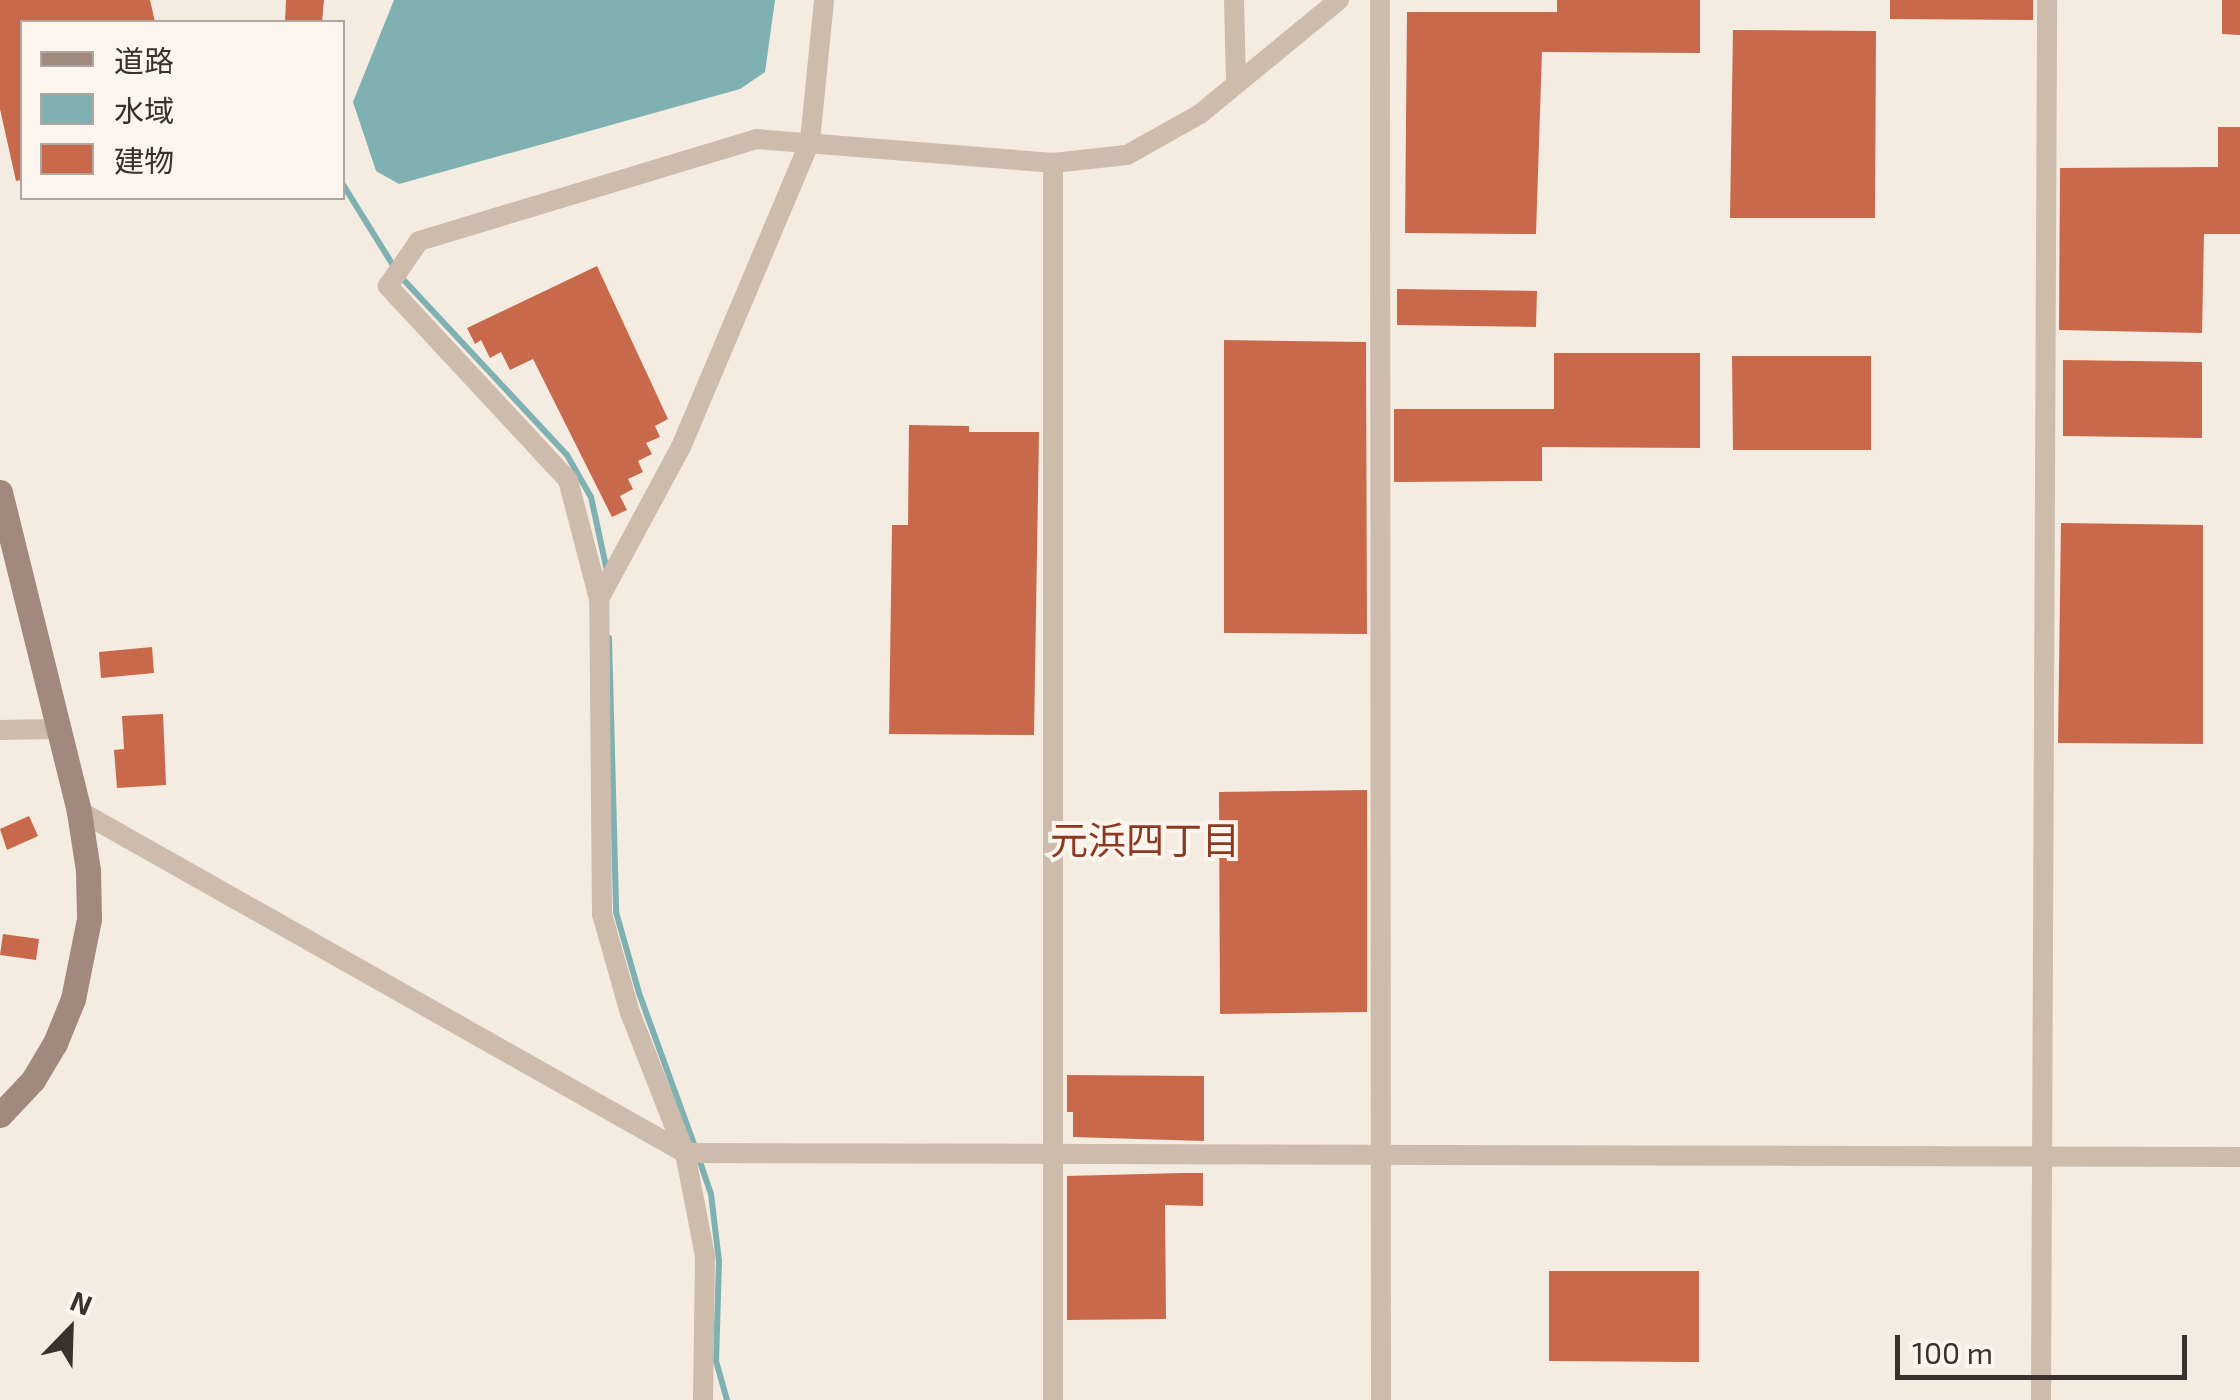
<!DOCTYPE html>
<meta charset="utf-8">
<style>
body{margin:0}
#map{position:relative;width:2240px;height:1400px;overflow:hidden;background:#f4ebe1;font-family:"Exo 2","Noto Sans JP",sans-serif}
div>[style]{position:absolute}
.water>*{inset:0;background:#7fb0b2}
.stream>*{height:6px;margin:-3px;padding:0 3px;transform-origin:3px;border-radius:3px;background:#7fb0b2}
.building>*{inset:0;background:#c8694b}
.street>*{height:20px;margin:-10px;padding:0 10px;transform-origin:10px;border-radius:10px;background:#cdbbac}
.secondary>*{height:25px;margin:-12.5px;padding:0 12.5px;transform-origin:12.5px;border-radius:12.5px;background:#a18a7d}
span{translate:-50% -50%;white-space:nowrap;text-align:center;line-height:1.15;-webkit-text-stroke:8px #fbf5ee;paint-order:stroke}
.neighbourhood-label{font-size:38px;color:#8c3b22}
.legend{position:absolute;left:20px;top:20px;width:325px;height:180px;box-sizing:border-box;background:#fbf5ee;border:2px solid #aea6a0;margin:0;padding:12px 18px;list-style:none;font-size:30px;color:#3b302b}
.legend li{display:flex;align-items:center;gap:20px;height:50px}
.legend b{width:50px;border:2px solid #aea6a0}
.north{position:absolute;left:20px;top:1280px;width:100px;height:100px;-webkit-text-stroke:8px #fbf5ee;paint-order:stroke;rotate:23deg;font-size:28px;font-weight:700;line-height:40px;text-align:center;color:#3b302b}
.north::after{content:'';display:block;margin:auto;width:35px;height:45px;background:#3b302b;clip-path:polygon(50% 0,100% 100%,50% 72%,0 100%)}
.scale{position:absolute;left:1895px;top:1335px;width:292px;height:45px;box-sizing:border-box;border:5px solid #3b302b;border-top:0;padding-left:12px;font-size:30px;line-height:35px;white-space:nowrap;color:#3b302b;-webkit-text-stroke:8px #fbf5ee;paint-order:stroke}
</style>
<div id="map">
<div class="water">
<div style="clip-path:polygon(394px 0,775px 0,765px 72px,740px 89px,399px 184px,376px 171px,353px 102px)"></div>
</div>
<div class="stream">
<div style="left:342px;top:183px;width:99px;rotate:58.2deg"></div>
<div style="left:401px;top:277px;width:243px;rotate:47deg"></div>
<div style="left:567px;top:455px;width:48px;rotate:60.3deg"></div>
<div style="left:591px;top:497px;width:76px;rotate:77.8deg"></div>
<div style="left:609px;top:638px;width:274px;rotate:88.5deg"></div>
<div style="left:616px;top:912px;width:84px;rotate:74.1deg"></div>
<div style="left:639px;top:993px;width:164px;rotate:70deg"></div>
<div style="left:699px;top:1159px;width:37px;rotate:71deg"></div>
<div style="left:711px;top:1194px;width:67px;rotate:83.2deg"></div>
<div style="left:719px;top:1261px;width:100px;rotate:91.7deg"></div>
<div style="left:716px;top:1361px;width:41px;rotate:74.2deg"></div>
</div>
<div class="building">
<div style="clip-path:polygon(0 0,150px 0,155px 22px,22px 22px,22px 180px,16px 181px,0 109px)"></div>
<div style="clip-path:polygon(286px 0,324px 0,322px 22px,285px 22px)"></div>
<div style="clip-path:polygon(1557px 0,1700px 0,1700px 53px,1542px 52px,1536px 234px,1405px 233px,1407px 12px,1557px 12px)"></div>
<div style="clip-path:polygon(1890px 0,2033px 0,2033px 20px,1890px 19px)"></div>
<div style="clip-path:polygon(2222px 0,2240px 0,2240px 35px,2222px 34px)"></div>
<div style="clip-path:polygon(1733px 30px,1876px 31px,1875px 218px,1730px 218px)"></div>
<div style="clip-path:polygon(2218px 127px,2240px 127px,2240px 234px,2204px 234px,2202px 333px,2059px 330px,2060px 168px,2218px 167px)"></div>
<div style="clip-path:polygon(597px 266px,668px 419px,655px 426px,660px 437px,646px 443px,652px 454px,638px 461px,643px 472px,628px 479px,633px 489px,620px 496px,627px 510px,612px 517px,533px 359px,510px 370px,501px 352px,490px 358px,481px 340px,475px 344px,467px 328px)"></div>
<div style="clip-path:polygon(1397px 289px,1537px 291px,1536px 327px,1397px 325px)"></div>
<div style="clip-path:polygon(1224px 340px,1366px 342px,1367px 634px,1224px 633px)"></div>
<div style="clip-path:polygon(1554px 353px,1700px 353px,1700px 448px,1542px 447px,1542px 481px,1394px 482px,1394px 409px,1554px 409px)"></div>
<div style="clip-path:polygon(1732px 356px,1871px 356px,1871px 450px,1733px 450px)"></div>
<div style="clip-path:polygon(2063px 360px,2202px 362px,2202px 438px,2063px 436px)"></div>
<div style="clip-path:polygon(909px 425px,969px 426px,969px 432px,1039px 432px,1034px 735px,889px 734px,892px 525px,908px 525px)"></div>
<div style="clip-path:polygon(2061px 523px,2203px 525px,2203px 744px,2058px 743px)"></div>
<div style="clip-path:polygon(152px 647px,154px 673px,101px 678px,99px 652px)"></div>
<div style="clip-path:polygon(163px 714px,166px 785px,117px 788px,114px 750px,124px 749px,122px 716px)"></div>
<div style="clip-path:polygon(1367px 790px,1367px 1012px,1220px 1014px,1219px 792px)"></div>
<div style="clip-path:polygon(29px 816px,38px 836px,7px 850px,0 829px)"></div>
<div style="clip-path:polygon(3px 934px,39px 939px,36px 960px,0 955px)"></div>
<div style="clip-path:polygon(1067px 1075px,1204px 1076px,1204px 1141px,1073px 1137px,1073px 1112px,1067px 1112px)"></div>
<div style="clip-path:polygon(1182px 1173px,1203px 1173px,1203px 1206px,1165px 1205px,1166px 1319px,1067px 1320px,1067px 1176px)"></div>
<div style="clip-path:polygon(1549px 1271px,1699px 1271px,1699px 1362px,1549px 1361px)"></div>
</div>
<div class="street">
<div style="left:1234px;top:0;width:84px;rotate:88.6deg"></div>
<div style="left:1380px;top:0;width:1400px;rotate:89.96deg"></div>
<div style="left:1053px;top:163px;width:1237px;rotate:90deg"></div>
<div style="left:599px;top:599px;width:173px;rotate:-61.7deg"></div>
<div style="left:681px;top:447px;width:332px;rotate:-67.1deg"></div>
<div style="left:810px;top:141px;width:142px;rotate:-84.3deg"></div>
<div style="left:0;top:730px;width:55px;rotate:-1deg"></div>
<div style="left:76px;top:809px;width:699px;rotate:29.46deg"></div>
<div style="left:685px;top:1153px;width:1555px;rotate:0.15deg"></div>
<div style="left:703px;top:1400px;width:144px;rotate:-89.2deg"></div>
<div style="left:705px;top:1256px;width:105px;rotate:-101deg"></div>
<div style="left:685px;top:1153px;width:150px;rotate:-111.4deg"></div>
<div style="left:630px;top:1013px;width:103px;rotate:-105.8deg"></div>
<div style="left:602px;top:914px;width:315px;rotate:-90.5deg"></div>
<div style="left:599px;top:599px;width:123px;rotate:-104.6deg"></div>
<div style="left:568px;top:480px;width:265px;rotate:-132.9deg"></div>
<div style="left:388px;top:286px;width:55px;rotate:-55.4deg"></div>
<div style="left:419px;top:241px;width:352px;rotate:-16.8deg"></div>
<div style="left:756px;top:139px;width:298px;rotate:4.6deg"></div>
<div style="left:1053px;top:163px;width:74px;rotate:-6.2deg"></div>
<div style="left:1127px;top:155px;width:84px;rotate:-29.3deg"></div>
<div style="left:1200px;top:114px;width:180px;rotate:-39.4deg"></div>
<div style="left:2041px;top:1400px;width:1400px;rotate:-89.75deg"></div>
</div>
<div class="secondary">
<div style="left:0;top:492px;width:330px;rotate:76.1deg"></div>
<div style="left:79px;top:812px;width:59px;rotate:81.2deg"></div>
<div style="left:88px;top:870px;width:49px;rotate:88.8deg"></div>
<div style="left:89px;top:919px;width:82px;rotate:101.3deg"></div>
<div style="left:73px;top:999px;width:48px;rotate:112.2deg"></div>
<div style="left:55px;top:1043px;width:43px;rotate:120.7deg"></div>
<div style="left:33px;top:1080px;width:48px;rotate:133.3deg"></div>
</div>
<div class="neighbourhood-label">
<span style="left:1145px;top:840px">元浜四丁目</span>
</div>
<ul class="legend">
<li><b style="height:12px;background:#a18a7d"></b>道路</li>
<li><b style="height:28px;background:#7fb0b2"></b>水域</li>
<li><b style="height:28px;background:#c8694b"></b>建物</li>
</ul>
<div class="north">N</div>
<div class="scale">100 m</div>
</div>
